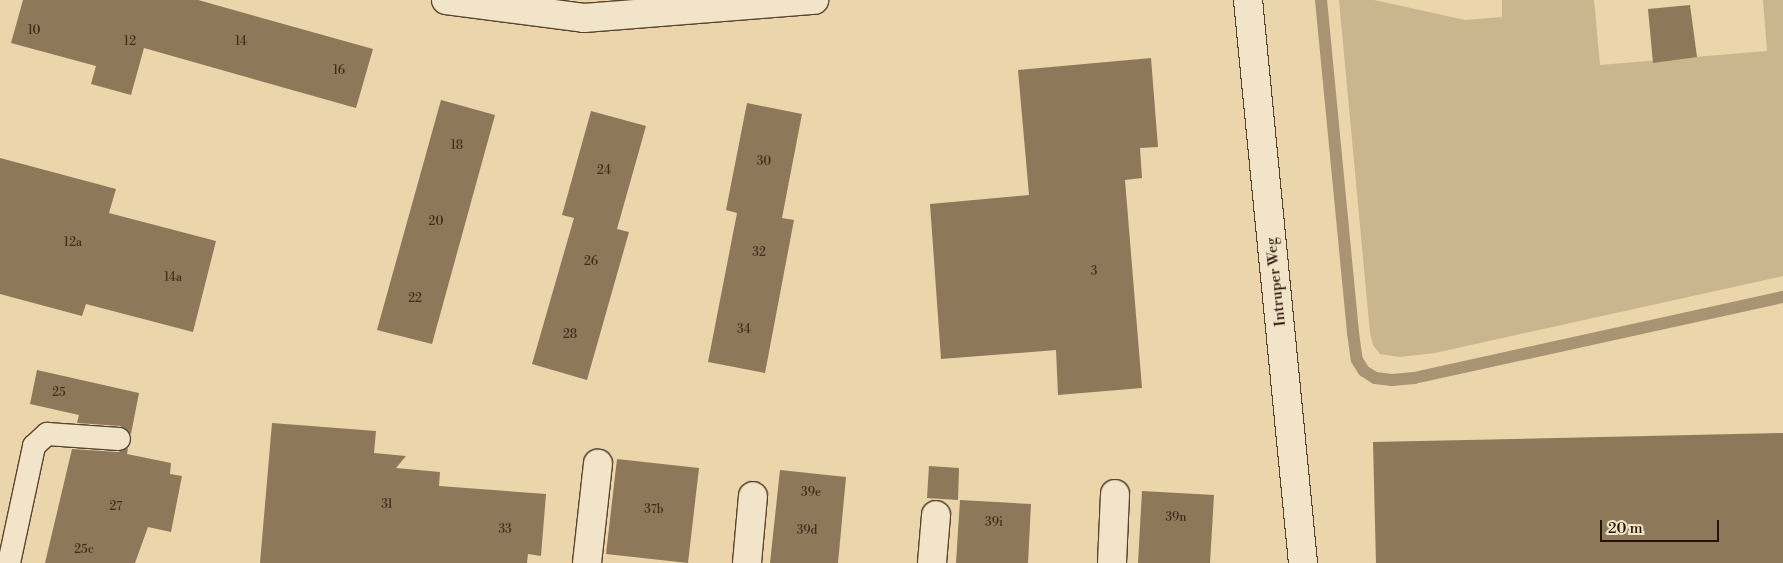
<!DOCTYPE html>
<style>
body{margin:0}
#map{position:relative;width:1783px;height:563px;overflow:hidden;background:#ead6aa;font-family:"Libre Bodoni",serif}
div>[style]{position:absolute}
.green>*{inset:0;background:#c9b58e}
.stream>*{height:12px;margin:-6px;padding:0 6px;transform-origin:6px;border-radius:6px;background:#a89372}
.building>*{inset:0;background:#8d785a}
.roads{filter:drop-shadow(1px 0 #58432e) drop-shadow(-1px 0 #58432e) drop-shadow(0 1px #58432e) drop-shadow(0 -1px #58432e)}
.lane>*{height:22px;margin:-11px;padding:0 11px;transform-origin:11px;border-radius:11px;background:#f1e4c8}
.street>*{height:28px;margin:-14px;padding:0 14px;transform-origin:14px;border-radius:14px;background:#f1e4c8}
span{translate:-50% -50%;white-space:nowrap;text-align:center;line-height:1.15;-webkit-text-stroke:5px #f1e4c8;paint-order:stroke}
.number-label{font-size:12px;color:#412c1a}
.number-label span{-webkit-text-stroke-width:0}
.street-label{font-size:15px;color:#281204}
.scale{position:absolute;left:1600px;top:520px;width:119px;height:22px;box-sizing:border-box;border:2px solid #281204;border-top:0;padding-left:6px;font-size:15px;line-height:18px;white-space:nowrap;color:#281204;-webkit-text-stroke:4px #f1e4c8;paint-order:stroke}
</style>
<div id="map">
<div class="green">
<div style="clip-path:polygon(1339px 0,1374px 0,1465px 20px,1502px 17px,1502px 0,1594px 0,1600px 65px,1767px 51px,1763px 0,1783px 0,1783px 276px,1435px 353px,1400px 357px,1380px 354px,1373px 345px,1370px 333px)"></div>
</div>
<div class="stream">
<div style="left:1321px;top:0;width:335px;rotate:84.5deg"></div>
<div style="left:1353px;top:333px;width:27px;rotate:82deg"></div>
<div style="left:1357px;top:360px;width:13px;rotate:58deg"></div>
<div style="left:1364px;top:371px;width:13px;rotate:32deg"></div>
<div style="left:1375px;top:378px;width:17px;rotate:7deg"></div>
<div style="left:1392px;top:380px;width:22px;rotate:-5deg"></div>
<div style="left:1414px;top:378px;width:378px;rotate:-12.4deg"></div>
</div>
<div class="building">
<div style="clip-path:polygon(23px 0,198px 0,373px 49px,356px 108px,144px 48px,131px 95px,91px 84px,96px 66px,11px 43px)"></div>
<div style="clip-path:polygon(1690px 5px,1697px 57px,1653px 63px,1648px 9px)"></div>
<div style="clip-path:polygon(1151px 58px,1158px 147px,1140px 148px,1142px 178px,1125px 180px,1142px 388px,1058px 395px,1056px 350px,941px 359px,930px 204px,1029px 195px,1018px 70px)"></div>
<div style="clip-path:polygon(441px 100px,495px 115px,432px 344px,377px 330px)"></div>
<div style="clip-path:polygon(747px 103px,802px 114px,782px 218px,794px 220px,765px 373px,708px 362px,737px 213px,726px 210px)"></div>
<div style="clip-path:polygon(591px 111px,646px 126px,617px 229px,629px 232px,587px 380px,532px 364px,574px 218px,562px 215px)"></div>
<div style="clip-path:polygon(0 158px,116px 189px,109px 213px,216px 241px,193px 332px,86px 304px,82px 316px,0 294px)"></div>
<div style="clip-path:polygon(37px 370px,139px 393px,131px 434px,120px 426px,77px 423px,79px 415px,30px 404px)"></div>
<div style="clip-path:polygon(272px 423px,376px 431px,374px 453px,406px 456px,396px 468px,440px 472px,439px 486px,546px 494px,541px 556px,528px 554px,527px 563px,260px 563px)"></div>
<div style="clip-path:polygon(1783px 433px,1783px 563px,1376px 563px,1373px 442px)"></div>
<div style="clip-path:polygon(128px 448px,127px 454px,171px 463px,170px 474px,182px 476px,171px 532px,148px 527px,135px 563px,45px 563px,72px 449px,118px 452px)"></div>
<div style="clip-path:polygon(617px 459px,699px 468px,688px 563px,606px 554px)"></div>
<div style="clip-path:polygon(929px 466px,959px 468px,958px 500px,927px 498px)"></div>
<div style="clip-path:polygon(780px 470px,846px 477px,838px 563px,770px 563px)"></div>
<div style="clip-path:polygon(1142px 491px,1214px 495px,1210px 563px,1138px 563px)"></div>
<div style="clip-path:polygon(960px 500px,1031px 504px,1028px 563px,956px 563px)"></div>
</div>
<div class="roads">
<div class="lane">
<div style="left:9px;top:563px;width:120px;rotate:-77.9deg"></div>
<div style="left:34px;top:446px;width:18px;rotate:-43deg"></div>
<div style="left:47px;top:434px;width:72px;rotate:4deg"></div>
</div>
<div class="street">
<div style="left:446px;top:0;width:139px;rotate:7.4deg"></div>
<div style="left:584px;top:18px;width:231px;rotate:-4.5deg"></div>
<div style="left:1248px;top:0;width:566px;rotate:84.42deg"></div>
<div style="left:587px;top:563px;width:100px;rotate:-83.7deg"></div>
<div style="left:747px;top:563px;width:67px;rotate:-84.9deg"></div>
<div style="left:932px;top:563px;width:48px;rotate:-85.2deg"></div>
<div style="left:1112px;top:563px;width:69px;rotate:-87.5deg"></div>
</div>
</div>
<div class="number-label">
<span style="left:34px;top:31px">10</span>
<span style="left:130px;top:42px">12</span>
<span style="left:241px;top:42px">14</span>
<span style="left:339px;top:71px">16</span>
<span style="left:457px;top:146px">18</span>
<span style="left:764px;top:162px">30</span>
<span style="left:604px;top:171px">24</span>
<span style="left:436px;top:222px">20</span>
<span style="left:73px;top:243px">12a</span>
<span style="left:759px;top:253px">32</span>
<span style="left:591px;top:262px">26</span>
<span style="left:1094px;top:272px">3</span>
<span style="left:173px;top:278px">14a</span>
<span style="left:415px;top:299px">22</span>
<span style="left:744px;top:330px">34</span>
<span style="left:570px;top:335px">28</span>
<span style="left:59px;top:393px">25</span>
<span style="left:811px;top:493px">39e</span>
<span style="left:387px;top:505px">31</span>
<span style="left:116px;top:507px">27</span>
<span style="left:654px;top:510px">37b</span>
<span style="left:1176px;top:518px">39n</span>
<span style="left:994px;top:523px">39i</span>
<span style="left:505px;top:530px">33</span>
<span style="left:807px;top:531px">39d</span>
<span style="left:84px;top:550px">25c</span>
</div>
<div class="street-label">
<span style="left:1276px;top:282px;rotate:-96deg">Intruper Weg</span>
</div>
<div class="scale">20 m</div>
</div>
